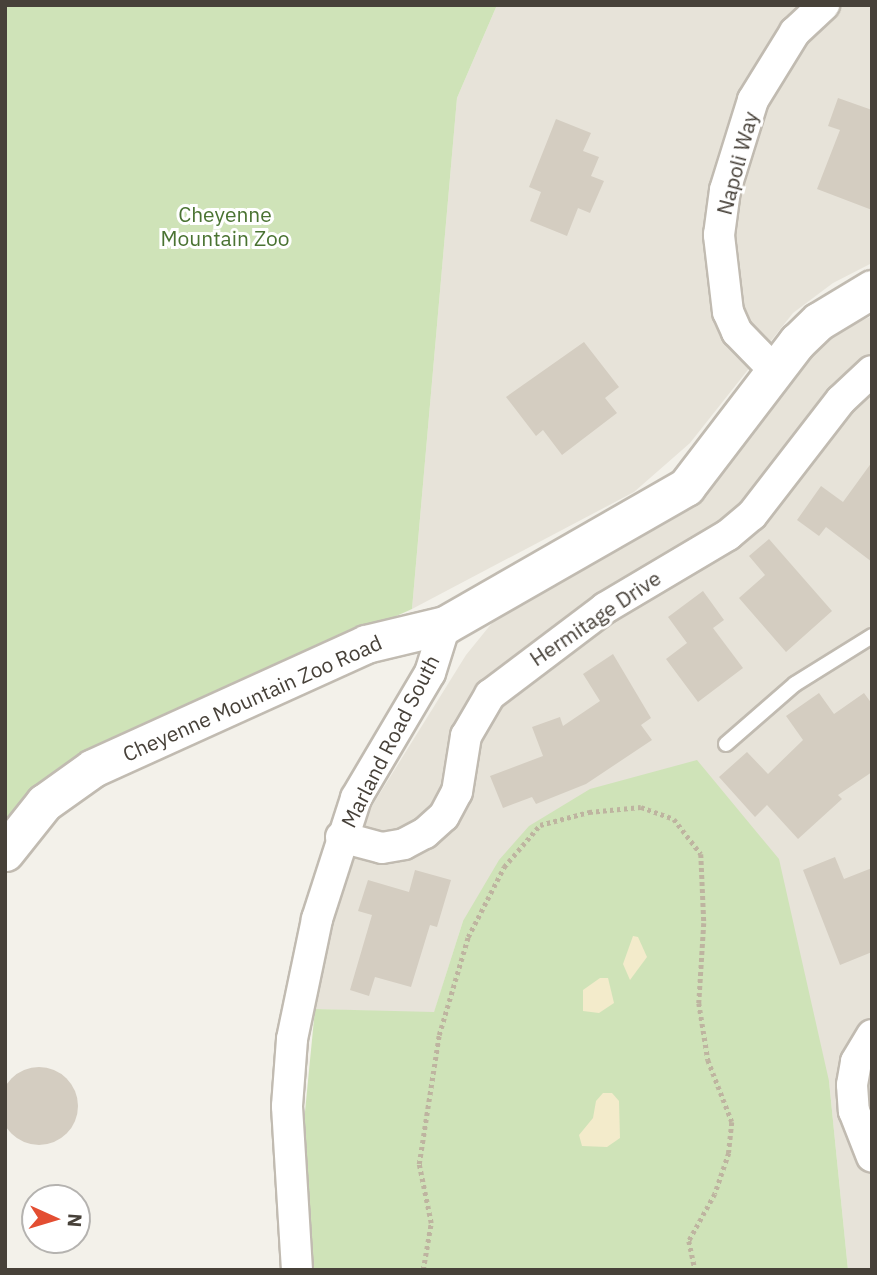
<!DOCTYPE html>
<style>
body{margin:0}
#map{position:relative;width:877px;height:1275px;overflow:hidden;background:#f3f1ea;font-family:"IBM Plex Sans",sans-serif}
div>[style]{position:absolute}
.residential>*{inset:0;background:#e7e3d9}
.green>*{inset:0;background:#cfe3b8}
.sand>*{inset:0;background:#f3ebcb}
.building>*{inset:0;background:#d4cdc1}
.round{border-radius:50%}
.path>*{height:4.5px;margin-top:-2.25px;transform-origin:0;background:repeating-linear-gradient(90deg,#beb4a0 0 3.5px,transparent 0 7px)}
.roads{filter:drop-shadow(2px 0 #c1bbb1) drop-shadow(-2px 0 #c1bbb1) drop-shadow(0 2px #c1bbb1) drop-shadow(0 -2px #c1bbb1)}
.service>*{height:14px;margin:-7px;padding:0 7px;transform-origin:7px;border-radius:7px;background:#fff}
.minor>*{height:30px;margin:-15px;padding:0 15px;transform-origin:15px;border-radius:15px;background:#fff}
.tertiary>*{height:37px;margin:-18.5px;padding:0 18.5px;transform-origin:18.5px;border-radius:18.5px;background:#fff}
span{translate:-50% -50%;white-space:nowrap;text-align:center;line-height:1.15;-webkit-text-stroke:6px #fff;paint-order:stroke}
.street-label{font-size:21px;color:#474139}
.park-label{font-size:21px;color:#4a7332}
.frame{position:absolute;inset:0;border:7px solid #474139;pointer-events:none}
.north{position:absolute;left:21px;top:1184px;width:70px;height:70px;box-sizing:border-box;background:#fff;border:2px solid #b5b3b0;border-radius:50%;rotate:94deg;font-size:19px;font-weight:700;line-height:28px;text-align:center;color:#474139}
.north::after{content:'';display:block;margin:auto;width:24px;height:32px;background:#e34e32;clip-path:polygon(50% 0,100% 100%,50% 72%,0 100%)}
</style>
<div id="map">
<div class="residential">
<div style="clip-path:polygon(497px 5px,872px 5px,872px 263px,833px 283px,793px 313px,690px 443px,634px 492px,412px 609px,457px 98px)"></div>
<div style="clip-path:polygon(872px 316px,872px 1270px,848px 1270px,829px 1081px,463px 921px,434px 1013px,315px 1009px,325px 940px,343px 877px,372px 806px,466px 655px,496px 618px,685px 508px,732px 462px,811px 357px,843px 329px)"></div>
</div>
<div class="green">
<div style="clip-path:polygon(5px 5px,497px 5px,457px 98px,412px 609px,61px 766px,32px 788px,5px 820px)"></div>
<div style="clip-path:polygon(697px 760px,779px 859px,829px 1081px,848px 1270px,313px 1270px,304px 1122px,315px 1009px,434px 1012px,463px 921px,499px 860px,529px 826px,590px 789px)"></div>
</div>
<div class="sand">
<div style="clip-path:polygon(633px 936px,638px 937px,647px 957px,630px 980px,623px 964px)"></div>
<div style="clip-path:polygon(600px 978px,608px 978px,614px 1003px,599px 1013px,583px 1011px,583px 990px)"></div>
<div style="clip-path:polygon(603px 1093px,612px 1093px,619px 1101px,620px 1138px,607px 1147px,582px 1146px,579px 1135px,593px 1118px,596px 1101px)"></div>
</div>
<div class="building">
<div style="clip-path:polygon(838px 98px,872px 110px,872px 210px,817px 189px,840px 130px,828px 126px)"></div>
<div style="clip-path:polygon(556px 119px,591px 133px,583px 151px,599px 157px,591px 176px,604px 181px,590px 213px,578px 208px,567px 236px,530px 221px,541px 192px,529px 187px)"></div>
<div style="clip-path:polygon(584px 342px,619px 387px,605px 398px,617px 413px,562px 455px,543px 430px,536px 436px,506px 397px)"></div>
<div style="clip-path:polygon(872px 462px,872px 562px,826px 527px,819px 536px,797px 520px,821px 486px,843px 502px)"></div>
<div style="clip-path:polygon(769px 539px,832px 611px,786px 652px,739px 598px,765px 575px,749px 556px)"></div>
<div style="clip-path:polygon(703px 591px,724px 620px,713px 628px,743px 668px,698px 702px,666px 659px,687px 643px,668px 617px)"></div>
<div style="clip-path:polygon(613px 654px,651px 718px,641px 725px,652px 740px,586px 784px,536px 804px,532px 797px,503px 808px,490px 776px,543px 756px,532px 727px,560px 717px,563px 726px,600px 701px,583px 674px)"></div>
<div style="clip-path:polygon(819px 693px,834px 714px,864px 693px,872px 704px,872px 772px,838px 795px,842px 799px,798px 839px,767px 805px,755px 817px,719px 777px,747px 752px,768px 774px,803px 740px,786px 716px)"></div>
<div style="clip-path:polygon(835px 857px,844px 879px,872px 868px,872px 952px,840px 965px,803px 870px)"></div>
<div style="clip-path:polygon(415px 870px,451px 880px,437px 927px,430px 925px,411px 987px,375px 977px,369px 996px,350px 990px,372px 915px,358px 911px,368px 880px,409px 892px)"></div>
<div class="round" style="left:0;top:1067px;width:78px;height:78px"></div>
</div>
<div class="path">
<div style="left:423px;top:1270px;width:48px;rotate:-80.3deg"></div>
<div style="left:431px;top:1223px;width:60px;rotate:-101.5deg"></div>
<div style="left:419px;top:1164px;width:131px;rotate:-81.2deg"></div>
<div style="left:439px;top:1035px;width:102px;rotate:-73.5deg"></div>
<div style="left:468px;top:937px;width:79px;rotate:-62.8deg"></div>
<div style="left:504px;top:867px;width:55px;rotate:-49.4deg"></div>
<div style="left:540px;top:825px;width:51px;rotate:-14.9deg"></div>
<div style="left:589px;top:812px;width:52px;rotate:-5.5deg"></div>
<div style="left:641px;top:807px;width:35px;rotate:20deg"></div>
<div style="left:674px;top:819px;width:44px;rotate:52.4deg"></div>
<div style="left:701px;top:854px;width:69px;rotate:87.5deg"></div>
<div style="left:704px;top:923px;width:80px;rotate:93.6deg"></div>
<div style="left:699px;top:1003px;width:58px;rotate:81deg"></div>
<div style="left:708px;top:1060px;width:66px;rotate:68.8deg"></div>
<div style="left:732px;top:1122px;width:31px;rotate:96deg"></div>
<div style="left:729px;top:1153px;width:43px;rotate:108.9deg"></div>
<div style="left:715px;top:1194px;width:54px;rotate:119deg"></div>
<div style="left:689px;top:1241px;width:30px;rotate:78deg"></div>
</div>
<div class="roads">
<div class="service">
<div style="left:726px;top:744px;width:91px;rotate:-41deg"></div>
<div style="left:795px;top:684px;width:91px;rotate:-31.9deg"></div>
</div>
<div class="minor">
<div style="left:774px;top:370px;width:53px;rotate:-134.2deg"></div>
<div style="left:737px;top:332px;width:22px;rotate:-114deg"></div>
<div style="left:728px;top:312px;width:78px;rotate:-96.7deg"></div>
<div style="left:719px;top:235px;width:45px;rotate:-82.4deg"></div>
<div style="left:725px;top:190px;width:94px;rotate:-72.7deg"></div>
<div style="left:753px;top:100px;width:80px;rotate:-58.3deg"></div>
<div style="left:795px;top:32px;width:40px;rotate:-43deg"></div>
<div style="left:341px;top:837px;width:42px;rotate:15deg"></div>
<div style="left:382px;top:848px;width:22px;rotate:-10deg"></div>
<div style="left:404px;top:844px;width:24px;rotate:-28deg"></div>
<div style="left:425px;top:833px;width:25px;rotate:-42deg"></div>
<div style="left:444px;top:816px;width:27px;rotate:-62deg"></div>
<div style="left:457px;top:792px;width:57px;rotate:-80.9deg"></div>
<div style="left:466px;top:736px;width:48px;rotate:-59.7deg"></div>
<div style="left:490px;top:695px;width:144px;rotate:-37.1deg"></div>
<div style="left:605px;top:608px;width:143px;rotate:-30.7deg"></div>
<div style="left:728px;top:535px;width:31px;rotate:-40deg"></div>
<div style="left:752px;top:515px;width:145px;rotate:-52.3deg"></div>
<div style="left:841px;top:400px;width:42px;rotate:-43.1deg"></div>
<div style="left:872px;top:1035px;width:31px;rotate:121deg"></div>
<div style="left:856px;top:1062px;width:23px;rotate:100deg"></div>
<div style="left:852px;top:1085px;width:26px;rotate:86deg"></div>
<div style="left:854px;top:1111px;width:49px;rotate:68.6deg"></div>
<div style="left:297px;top:1270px;width:164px;rotate:-93.5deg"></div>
<div style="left:287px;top:1106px;width:67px;rotate:-85.7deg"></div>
<div style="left:292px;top:1039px;width:123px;rotate:-78.2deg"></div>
<div style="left:317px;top:919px;width:127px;rotate:-72.1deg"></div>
<div style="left:356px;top:798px;width:145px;rotate:-59.4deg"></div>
<div style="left:430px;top:673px;width:50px;rotate:-72.6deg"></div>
</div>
<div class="tertiary">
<div style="left:5px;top:852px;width:63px;rotate:-51.5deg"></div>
<div style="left:44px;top:803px;width:60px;rotate:-35.5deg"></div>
<div style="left:93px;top:768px;width:300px;rotate:-24.4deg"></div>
<div style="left:366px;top:644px;width:81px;rotate:-13.5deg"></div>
<div style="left:445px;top:625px;width:278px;rotate:-29.8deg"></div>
<div style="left:686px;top:487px;width:183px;rotate:-52.6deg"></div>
<div style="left:797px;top:342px;width:30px;rotate:-44deg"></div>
<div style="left:819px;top:321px;width:62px;rotate:-31.1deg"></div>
</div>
</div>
<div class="street-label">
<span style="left:737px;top:163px;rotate:-75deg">Napoli Way</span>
<span style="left:595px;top:618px;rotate:-34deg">Hermitage Drive</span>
<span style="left:252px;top:698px;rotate:-24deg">Cheyenne Mountain Zoo Road</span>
<span style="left:390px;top:741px;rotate:-63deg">Marland Road South</span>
</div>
<div class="park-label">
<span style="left:225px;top:226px">Cheyenne<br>Mountain Zoo</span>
</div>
<div class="frame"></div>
<div class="north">N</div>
</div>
